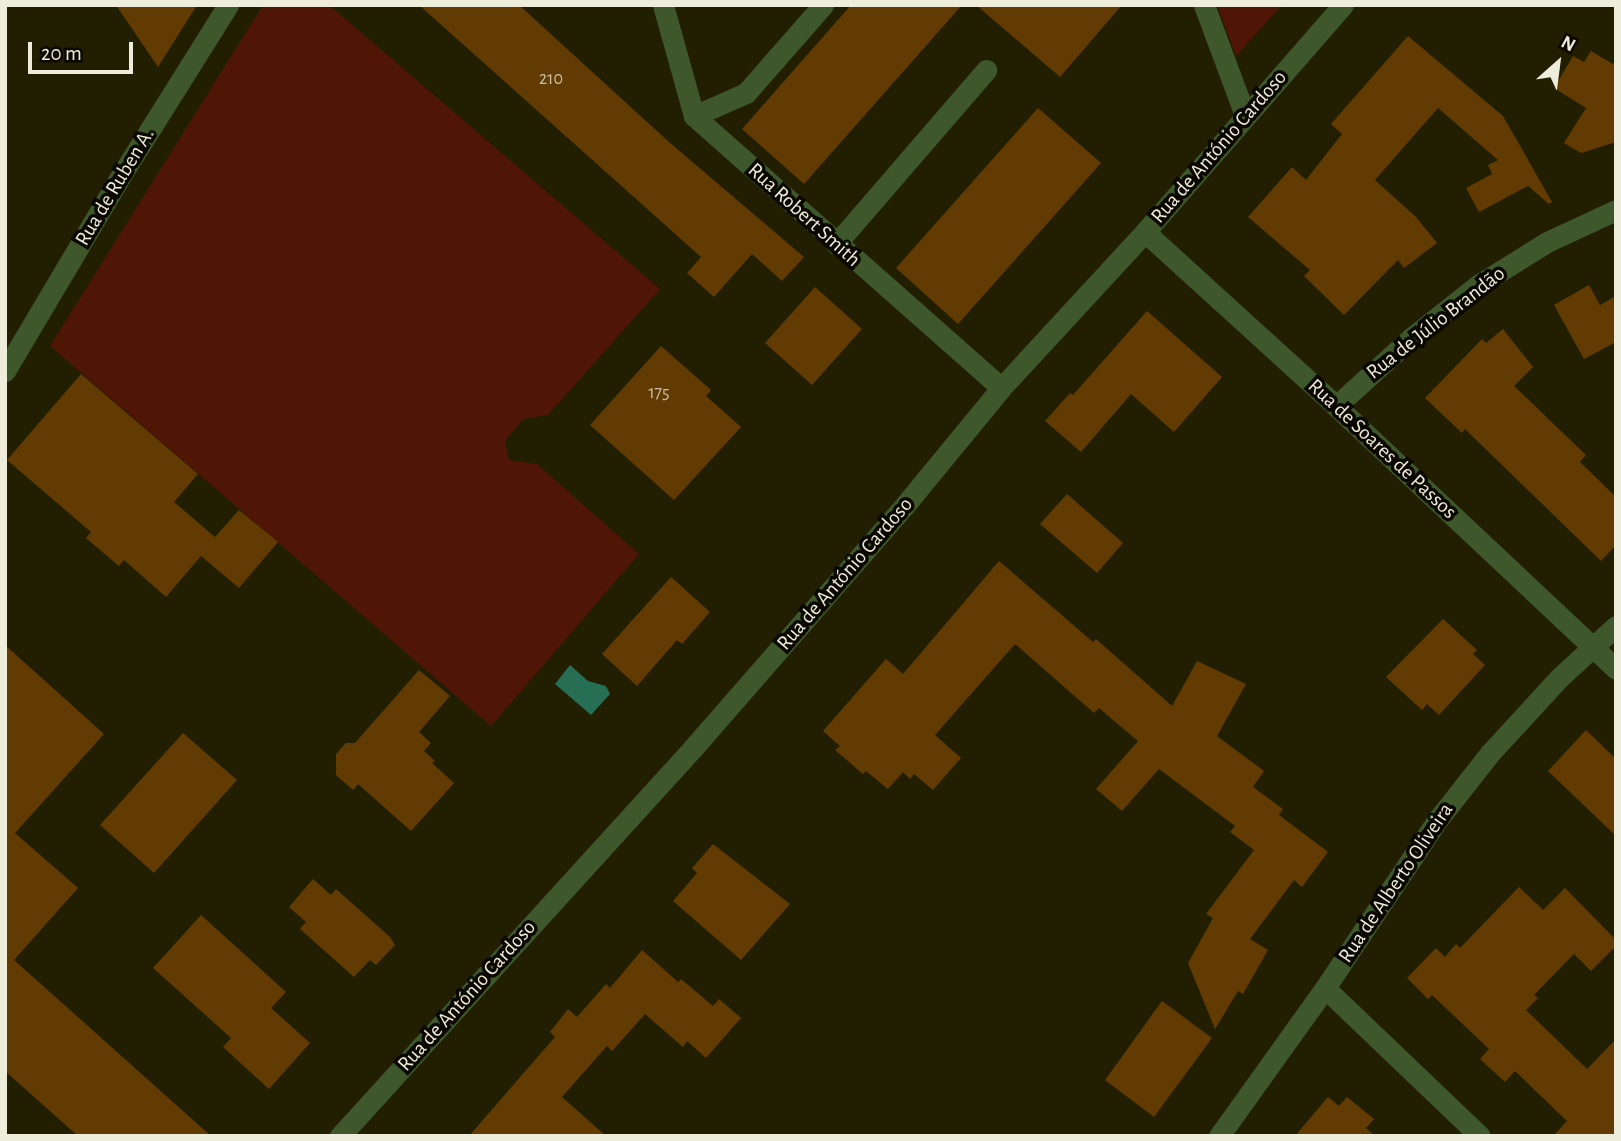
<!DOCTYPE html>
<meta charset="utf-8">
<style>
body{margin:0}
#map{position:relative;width:1621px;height:1141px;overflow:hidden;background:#221e02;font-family:"Alegreya Sans",sans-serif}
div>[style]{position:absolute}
.green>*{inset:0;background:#4f1505}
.water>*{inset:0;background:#266f54}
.building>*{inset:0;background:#623b02}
.minor>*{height:21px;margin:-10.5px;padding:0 10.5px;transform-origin:10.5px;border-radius:10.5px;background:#3e572b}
span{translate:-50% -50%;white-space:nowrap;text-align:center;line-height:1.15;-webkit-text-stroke:7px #0a0801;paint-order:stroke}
.number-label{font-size:18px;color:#cbc0a5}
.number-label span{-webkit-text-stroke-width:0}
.street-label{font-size:21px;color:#eeecdb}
.frame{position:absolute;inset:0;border:7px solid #eeecdb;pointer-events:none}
.north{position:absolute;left:1523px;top:28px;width:70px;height:70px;-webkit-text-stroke:5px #0a0801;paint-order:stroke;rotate:28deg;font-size:19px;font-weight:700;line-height:28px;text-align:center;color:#eeecdb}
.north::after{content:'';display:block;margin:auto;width:24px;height:32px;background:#eeecdb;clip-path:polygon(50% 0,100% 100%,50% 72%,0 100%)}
.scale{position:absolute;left:28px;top:42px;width:105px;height:32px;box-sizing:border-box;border:4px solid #eeecdb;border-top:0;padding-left:9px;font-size:21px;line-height:24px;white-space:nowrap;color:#eeecdb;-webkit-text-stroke:5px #0a0801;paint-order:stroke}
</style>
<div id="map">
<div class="green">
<div style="clip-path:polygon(263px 5px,329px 5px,660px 289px,548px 415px,523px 419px,505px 441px,509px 460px,537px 464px,639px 554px,491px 726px,50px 346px)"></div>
<div style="clip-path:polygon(1217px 5px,1282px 5px,1236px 56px)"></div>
</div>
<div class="water">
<div style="clip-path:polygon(570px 665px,588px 681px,606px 686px,610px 694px,591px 715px,555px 684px)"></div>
</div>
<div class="building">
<div style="clip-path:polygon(116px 5px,197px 5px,158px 67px)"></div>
<div style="clip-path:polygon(419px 5px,519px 5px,669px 142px,804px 257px,782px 281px,752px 254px,714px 297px,687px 273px,701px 257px)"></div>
<div style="clip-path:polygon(851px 5px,962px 5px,804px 184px,742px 129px)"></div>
<div style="clip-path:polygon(976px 5px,1122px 5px,1060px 77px)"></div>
<div style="clip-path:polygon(1408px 36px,1503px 116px,1552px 202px,1549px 204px,1528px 186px,1479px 212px,1466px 188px,1492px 174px,1488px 165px,1498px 160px,1438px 108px,1375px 180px,1416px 217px,1437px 243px,1404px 268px,1398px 260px,1344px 315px,1304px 276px,1310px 270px,1248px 217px,1292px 167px,1306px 180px,1342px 134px,1331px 124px)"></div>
<div style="clip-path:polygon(1591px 51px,1613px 64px,1616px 60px,1616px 142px,1581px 153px,1564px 143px,1586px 108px,1554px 88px,1573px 56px,1584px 62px)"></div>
<div style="clip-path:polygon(1038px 108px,1101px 163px,958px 324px,896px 268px)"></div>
<div style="clip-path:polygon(1589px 285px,1600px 305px,1616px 296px,1616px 342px,1584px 359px,1554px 305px)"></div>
<div style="clip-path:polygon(815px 287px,862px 329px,812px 385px,765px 343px)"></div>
<div style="clip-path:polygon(1147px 311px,1222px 377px,1174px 432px,1131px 394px,1081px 452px,1045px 421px,1070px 393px,1073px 395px)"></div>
<div style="clip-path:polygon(1503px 329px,1533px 367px,1514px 386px,1586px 455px,1580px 462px,1616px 497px,1616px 545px,1601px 561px,1465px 429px,1462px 433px,1425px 398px,1482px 339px,1486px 343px)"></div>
<div style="clip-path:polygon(661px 346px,711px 390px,706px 396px,741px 427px,674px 500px,590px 425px)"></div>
<div style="clip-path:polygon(81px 374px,198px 474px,174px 502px,215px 537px,239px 510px,278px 542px,239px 588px,201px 556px,166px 597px,124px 560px,119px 566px,86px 538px,91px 532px,7px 460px)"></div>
<div style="clip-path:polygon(1067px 494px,1123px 543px,1097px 573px,1040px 524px)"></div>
<div style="clip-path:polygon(999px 561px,1093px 642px,1096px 639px,1172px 706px,1197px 661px,1246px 684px,1217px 736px,1264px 771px,1253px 787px,1283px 809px,1279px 815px,1328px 852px,1302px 887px,1294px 880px,1250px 939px,1268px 950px,1243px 994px,1238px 991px,1215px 1029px,1188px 963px,1213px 918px,1206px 914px,1254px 850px,1230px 832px,1235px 826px,1159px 769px,1122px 811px,1096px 789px,1138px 741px,1099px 708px,1094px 713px,1015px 644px,935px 735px,961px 758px,933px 790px,914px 774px,910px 779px,903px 772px,888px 789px,866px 771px,863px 774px,835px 750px,840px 746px,823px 731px,886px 659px,903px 674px)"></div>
<div style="clip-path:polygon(671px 577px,710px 612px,682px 644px,677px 640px,637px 686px,602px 654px)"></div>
<div style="clip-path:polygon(1443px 619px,1477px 650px,1473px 654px,1485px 665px,1439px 715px,1427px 704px,1422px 710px,1386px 677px)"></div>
<div style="clip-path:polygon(5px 645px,104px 734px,15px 833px,78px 888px,14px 960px,211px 1136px,78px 1136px,5px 1071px)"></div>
<div style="clip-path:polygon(419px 670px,450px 696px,419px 732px,431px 743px,424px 751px,435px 761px,432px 763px,454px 783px,411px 831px,358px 784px,353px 790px,336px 775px,336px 754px,346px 743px,355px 743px)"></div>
<div style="clip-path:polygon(1586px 730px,1616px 759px,1616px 836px,1548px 771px)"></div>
<div style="clip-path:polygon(183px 733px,237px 780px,154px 873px,100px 825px)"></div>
<div style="clip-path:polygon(713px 844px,790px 904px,741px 960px,673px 901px,697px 873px,692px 868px)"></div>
<div style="clip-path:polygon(313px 879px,331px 895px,336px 889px,390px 937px,395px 945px,376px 965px,370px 960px,354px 977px,300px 929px,306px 922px,289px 907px)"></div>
<div style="clip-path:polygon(1519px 887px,1543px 910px,1565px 888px,1616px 940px,1616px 946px,1591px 971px,1574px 954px,1534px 995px,1538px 998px,1526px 1010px,1587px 1069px,1616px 1039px,1616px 1136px,1553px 1136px,1567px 1121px,1515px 1071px,1505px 1082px,1480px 1059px,1489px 1049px,1432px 995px,1428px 999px,1407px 978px,1436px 948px,1445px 957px,1456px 944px,1460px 948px)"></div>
<div style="clip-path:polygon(201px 915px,286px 992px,271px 1008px,310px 1043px,269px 1089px,223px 1047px,231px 1038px,153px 968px)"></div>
<div style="clip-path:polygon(642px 950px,678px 982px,681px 979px,713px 1006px,719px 999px,741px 1018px,706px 1058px,687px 1041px,683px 1047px,645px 1014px,612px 1051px,607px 1046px,562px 1097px,606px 1136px,469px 1136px,555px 1037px,550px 1032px,568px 1009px,577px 1017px,606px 984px,610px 988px)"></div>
<div style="clip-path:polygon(1162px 1001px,1212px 1038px,1154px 1117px,1105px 1080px)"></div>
<div style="clip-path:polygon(1328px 1097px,1339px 1106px,1347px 1097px,1374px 1119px,1366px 1128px,1375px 1136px,1295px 1136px)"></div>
</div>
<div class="minor">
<div style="left:663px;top:5px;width:115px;rotate:74.4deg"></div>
<div style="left:694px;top:116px;width:410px;rotate:41.5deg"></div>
<div style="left:1204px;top:5px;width:117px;rotate:69.6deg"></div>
<div style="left:694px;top:116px;width:57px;rotate:-23.9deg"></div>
<div style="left:746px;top:93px;width:117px;rotate:-48.8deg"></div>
<div style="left:1145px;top:232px;width:258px;rotate:42.3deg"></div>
<div style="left:1336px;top:406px;width:384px;rotate:43.2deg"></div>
<div style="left:836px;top:244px;width:230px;rotate:-49.2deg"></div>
<div style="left:5px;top:371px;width:220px;rotate:-59.3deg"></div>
<div style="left:117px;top:182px;width:209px;rotate:-57.9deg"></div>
<div style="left:1336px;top:406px;width:101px;rotate:-42.2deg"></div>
<div style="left:1411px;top:338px;width:85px;rotate:-38.3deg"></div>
<div style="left:1478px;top:285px;width:81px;rotate:-31.9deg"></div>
<div style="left:1547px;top:242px;width:76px;rotate:-24.9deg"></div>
<div style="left:1325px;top:988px;width:214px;rotate:43.7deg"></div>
<div style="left:340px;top:1136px;width:525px;rotate:-47.7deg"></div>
<div style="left:693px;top:748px;width:322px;rotate:-48.9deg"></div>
<div style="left:905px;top:505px;width:151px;rotate:-50.6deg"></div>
<div style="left:1001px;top:388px;width:212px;rotate:-47.3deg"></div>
<div style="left:1145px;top:232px;width:301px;rotate:-48.9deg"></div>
<div style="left:1219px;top:1136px;width:182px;rotate:-54.4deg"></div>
<div style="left:1325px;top:988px;width:205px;rotate:-56.2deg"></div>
<div style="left:1439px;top:818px;width:84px;rotate:-51.8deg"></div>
<div style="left:1491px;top:752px;width:100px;rotate:-47.4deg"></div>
<div style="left:1559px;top:678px;width:77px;rotate:-42.4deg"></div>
</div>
<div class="number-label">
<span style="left:551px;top:79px">210</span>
<span style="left:659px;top:393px">175</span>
</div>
<div class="street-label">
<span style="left:1219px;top:147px;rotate:-49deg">Rua de António Cardoso</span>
<span style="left:115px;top:187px;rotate:-59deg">Rua de Ruben A.</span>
<span style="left:804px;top:215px;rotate:42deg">Rua Robert Smith</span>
<span style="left:1436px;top:323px;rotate:-38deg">Rua de Júlio Brandão</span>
<span style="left:1382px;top:449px;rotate:43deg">Rua de Soares de Passos</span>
<span style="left:845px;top:574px;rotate:-49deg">Rua de António Cardoso</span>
<span style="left:1396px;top:883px;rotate:-56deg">Rua de Alberto Oliveira</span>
<span style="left:467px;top:996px;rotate:-48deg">Rua de António Cardoso</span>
</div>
<div class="frame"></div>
<div class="north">N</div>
<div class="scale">20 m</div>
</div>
